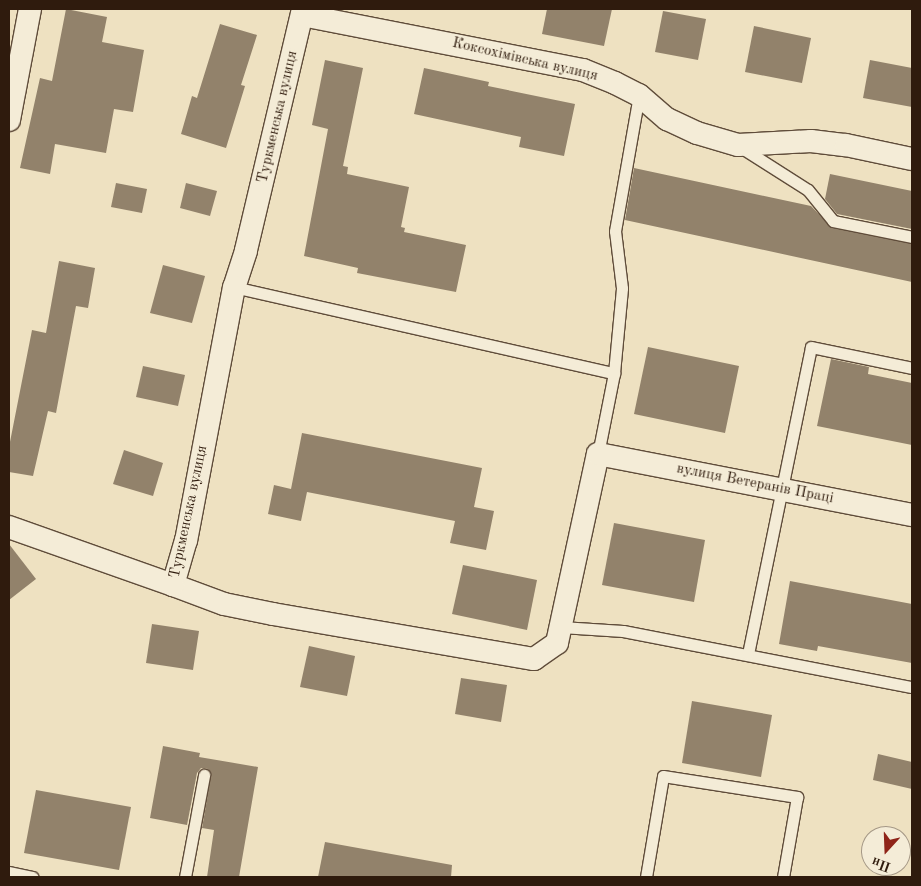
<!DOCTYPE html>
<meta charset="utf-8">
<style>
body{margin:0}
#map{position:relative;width:921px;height:886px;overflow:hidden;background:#eee1c1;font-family:"Old Standard TT",serif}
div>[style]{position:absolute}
.building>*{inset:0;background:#92826b}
.roads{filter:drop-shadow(1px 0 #5f4c3a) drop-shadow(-1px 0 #5f4c3a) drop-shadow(0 1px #5f4c3a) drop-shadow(0 -1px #5f4c3a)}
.service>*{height:11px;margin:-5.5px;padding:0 5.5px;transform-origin:5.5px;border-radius:5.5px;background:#f4ecd7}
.minor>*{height:22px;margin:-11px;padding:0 11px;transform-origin:11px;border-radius:11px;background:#f4ecd7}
span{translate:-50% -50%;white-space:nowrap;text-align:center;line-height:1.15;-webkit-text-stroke:4px #f4ecd7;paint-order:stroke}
.street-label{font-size:15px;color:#2f1b0d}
.frame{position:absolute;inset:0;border:10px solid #2f1b0d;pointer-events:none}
.north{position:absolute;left:861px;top:826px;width:50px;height:50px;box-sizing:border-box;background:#f4ecd7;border:1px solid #a59886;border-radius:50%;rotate:200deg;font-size:14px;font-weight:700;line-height:20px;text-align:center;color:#2f1b0d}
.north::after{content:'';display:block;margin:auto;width:18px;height:22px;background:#8f2418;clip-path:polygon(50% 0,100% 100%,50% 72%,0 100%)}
</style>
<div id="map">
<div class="building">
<div style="clip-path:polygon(66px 9px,107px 17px,102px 42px,144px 50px,133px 112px,114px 109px,106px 153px,55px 144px,50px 174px,20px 168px,40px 78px,52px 81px)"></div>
<div style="clip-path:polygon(547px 9px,612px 9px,604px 46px,542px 34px)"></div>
<div style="clip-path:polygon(663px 11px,706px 19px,698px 60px,655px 52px)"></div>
<div style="clip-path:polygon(220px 24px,257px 35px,241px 85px,245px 86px,226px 148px,181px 134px,192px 96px,197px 98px)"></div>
<div style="clip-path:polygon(754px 26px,811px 38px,802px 83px,745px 72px)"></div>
<div style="clip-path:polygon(325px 60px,363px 68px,343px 166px,348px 167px,347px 174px,409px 187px,401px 227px,405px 228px,404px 232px,466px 245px,456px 292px,357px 273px,358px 268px,304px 256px,328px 129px,312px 125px)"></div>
<div style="clip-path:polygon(870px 60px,912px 68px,912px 107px,863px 98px)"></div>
<div style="clip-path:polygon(424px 68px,489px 82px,488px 86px,575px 104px,564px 156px,519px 147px,521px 137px,414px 114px)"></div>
<div style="clip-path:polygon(634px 168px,811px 206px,832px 228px,912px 244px,912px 282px,625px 220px)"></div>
<div style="clip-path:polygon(830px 174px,912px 191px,912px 229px,837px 214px,825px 199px)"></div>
<div style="clip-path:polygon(116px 183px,147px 189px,142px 213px,111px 207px)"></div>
<div style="clip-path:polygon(186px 183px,217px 191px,210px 216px,180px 208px)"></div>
<div style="clip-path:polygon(59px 261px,95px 268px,88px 308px,76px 306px,56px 413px,48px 411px,33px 476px,9px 472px,9px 447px,32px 330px,46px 333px)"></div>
<div style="clip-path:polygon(163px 265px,205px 276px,192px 323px,150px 313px)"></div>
<div style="clip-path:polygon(648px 347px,739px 366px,725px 433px,634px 414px)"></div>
<div style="clip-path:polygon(831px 359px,869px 367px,868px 374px,912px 383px,912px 445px,817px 426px)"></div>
<div style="clip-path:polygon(143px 366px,185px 375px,178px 406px,136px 397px)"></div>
<div style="clip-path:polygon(302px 433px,482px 468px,474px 507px,494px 511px,486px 550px,450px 543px,455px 521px,307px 492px,301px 521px,268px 514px,274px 485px,291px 489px)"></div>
<div style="clip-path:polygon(124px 450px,163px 463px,153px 496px,113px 484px)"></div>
<div style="clip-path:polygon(614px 523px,705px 540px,694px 602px,602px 585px)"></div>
<div style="clip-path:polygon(9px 544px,36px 579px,9px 600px)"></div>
<div style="clip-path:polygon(463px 565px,537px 580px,527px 630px,452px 614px)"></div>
<div style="clip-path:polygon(790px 581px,912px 604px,912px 663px,818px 646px,817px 651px,779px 644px)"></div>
<div style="clip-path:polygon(152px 624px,199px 631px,193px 670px,146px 663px)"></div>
<div style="clip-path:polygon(309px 646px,355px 656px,347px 696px,300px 687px)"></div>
<div style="clip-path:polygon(461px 678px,507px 685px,501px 722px,455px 714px)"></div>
<div style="clip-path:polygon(692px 701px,772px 715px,761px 777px,682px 763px)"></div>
<div style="clip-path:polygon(163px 746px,200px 753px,199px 757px,258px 767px,239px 877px,207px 877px,214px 830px,202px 828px,211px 776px,208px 769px,201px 768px,197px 773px,187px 825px,150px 818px)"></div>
<div style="clip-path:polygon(878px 754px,912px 762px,912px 789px,873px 780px)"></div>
<div style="clip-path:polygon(36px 790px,131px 807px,119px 870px,24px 853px)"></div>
<div style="clip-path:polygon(325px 842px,452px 865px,451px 877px,318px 877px)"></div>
</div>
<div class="roads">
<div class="service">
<div style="left:742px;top:148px;width:78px;rotate:32.5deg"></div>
<div style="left:808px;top:190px;width:40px;rotate:51deg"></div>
<div style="left:833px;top:221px;width:81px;rotate:11.4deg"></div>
<div style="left:234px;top:287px;width:390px;rotate:12.8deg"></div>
<div style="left:598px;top:454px;width:83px;rotate:-78.8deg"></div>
<div style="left:614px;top:373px;width:85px;rotate:-84.6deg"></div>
<div style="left:622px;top:288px;width:57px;rotate:-97deg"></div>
<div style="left:615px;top:231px;width:138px;rotate:-80deg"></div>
<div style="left:561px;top:627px;width:62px;rotate:3.7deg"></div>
<div style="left:623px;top:631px;width:294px;rotate:11deg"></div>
<div style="left:748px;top:654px;width:313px;rotate:-78.4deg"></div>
<div style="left:811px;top:347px;width:103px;rotate:11.7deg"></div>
<div style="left:9px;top:872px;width:24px;rotate:12deg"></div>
<div style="left:185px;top:877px;width:104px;rotate:-79.4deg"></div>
<div style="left:646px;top:877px;width:102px;rotate:-80.4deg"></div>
<div style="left:663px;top:776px;width:136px;rotate:8.9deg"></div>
<div style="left:797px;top:797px;width:81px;rotate:99.9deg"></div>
</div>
<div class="minor">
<div style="left:303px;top:9px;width:249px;rotate:103.3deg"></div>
<div style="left:246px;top:251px;width:38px;rotate:108deg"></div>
<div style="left:234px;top:287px;width:258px;rotate:100.7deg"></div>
<div style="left:186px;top:540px;width:47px;rotate:106.1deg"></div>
<div style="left:173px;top:585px;width:54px;rotate:20.4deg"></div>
<div style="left:224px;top:604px;width:50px;rotate:11.5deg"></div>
<div style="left:273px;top:614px;width:265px;rotate:9.8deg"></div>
<div style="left:534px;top:659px;width:28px;rotate:-35deg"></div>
<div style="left:557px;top:643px;width:193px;rotate:-77.8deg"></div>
<div style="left:598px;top:454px;width:320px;rotate:11deg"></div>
<div style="left:302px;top:15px;width:286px;rotate:11.1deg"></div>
<div style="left:583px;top:70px;width:35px;rotate:22deg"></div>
<div style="left:615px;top:83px;width:27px;rotate:27deg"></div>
<div style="left:639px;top:95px;width:37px;rotate:41deg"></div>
<div style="left:667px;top:119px;width:33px;rotate:25deg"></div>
<div style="left:697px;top:133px;width:43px;rotate:16.3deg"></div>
<div style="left:738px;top:145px;width:73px;rotate:-3.1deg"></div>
<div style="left:811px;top:141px;width:35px;rotate:7deg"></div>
<div style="left:846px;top:145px;width:67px;rotate:12deg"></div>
<div style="left:9px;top:120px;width:113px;rotate:-79.3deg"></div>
<div style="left:9px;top:527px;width:174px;rotate:19.5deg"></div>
</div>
</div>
<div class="street-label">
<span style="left:525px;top:60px;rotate:13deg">Коксохімівська вулиця</span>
<span style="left:278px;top:117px;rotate:-77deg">Туркменська вулиця</span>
<span style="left:755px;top:484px;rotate:11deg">вулиця Ветеранів Праці</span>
<span style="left:189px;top:512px;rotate:-78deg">Туркменська вулиця</span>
</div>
<div class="frame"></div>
<div class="north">Пн</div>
</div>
